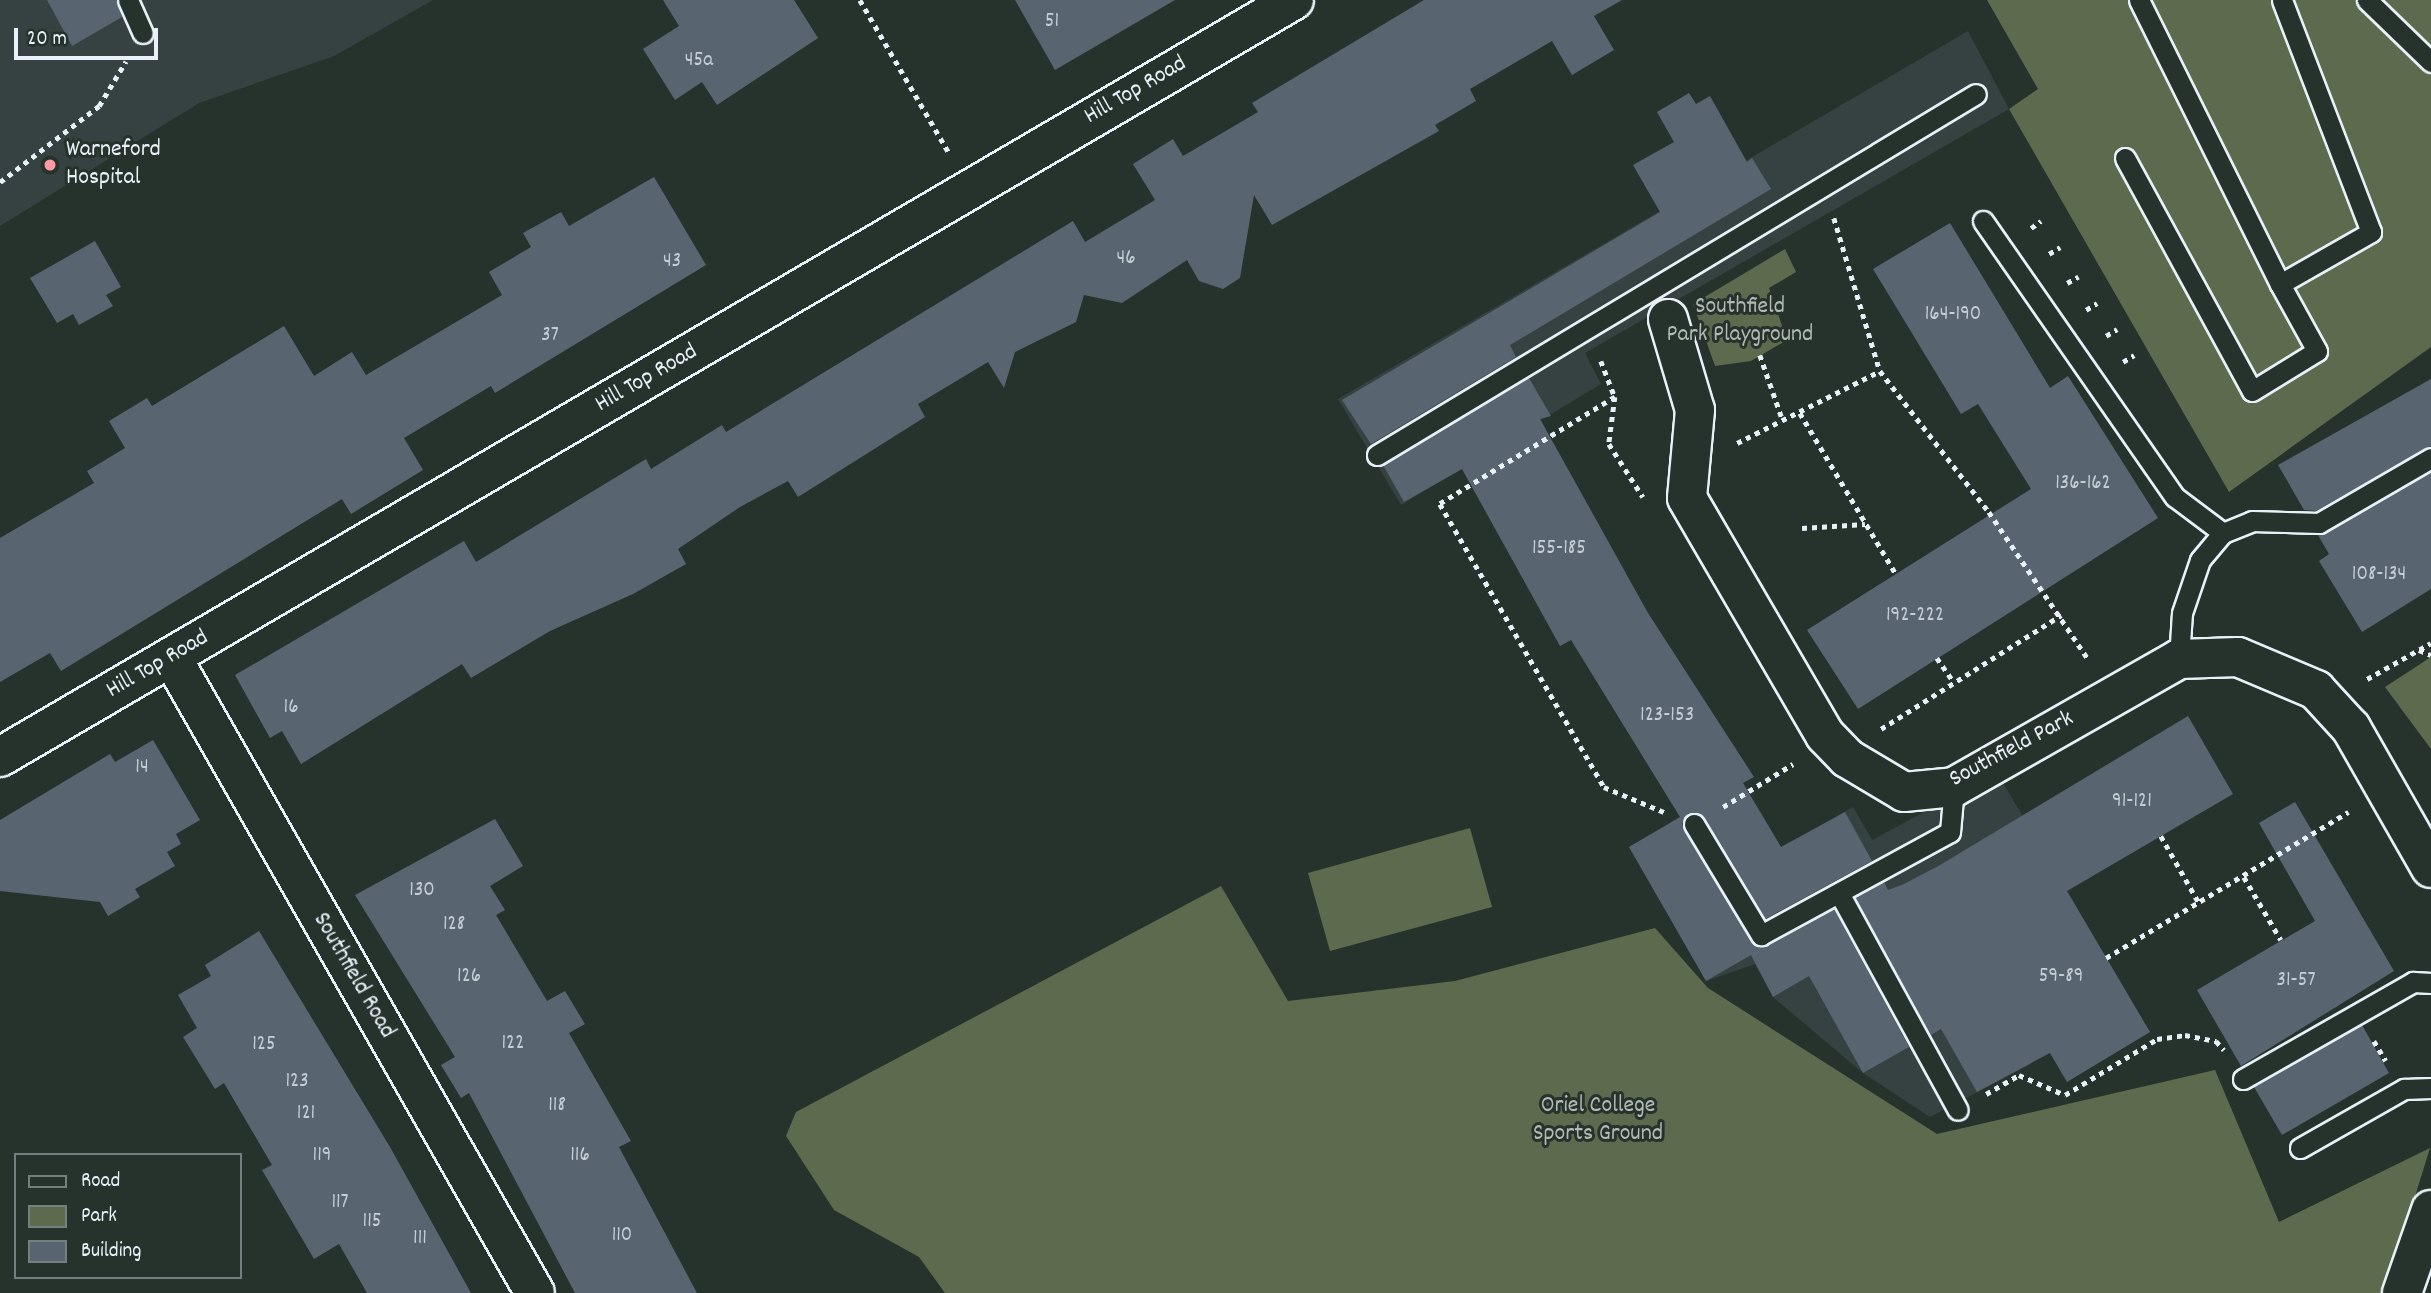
<!DOCTYPE html>
<style>
body{margin:0}
#map{position:relative;width:2431px;height:1293px;overflow:hidden;background:#26332d;font-family:Dekko,sans-serif}
div>[style]{position:absolute}
.built>*{inset:0;background:#354241}
.green>*{inset:0;background:#5c6b4d}
.building>*{inset:0;background:#596471}
.path>*{height:4.5px;margin-top:-2.25px;transform-origin:0;background:repeating-linear-gradient(90deg,#e8f1f8 0 5px,transparent 0 10px)}
.roads{filter:drop-shadow(2px 0 #e8f1f8) drop-shadow(-2px 0 #e8f1f8) drop-shadow(0 2px #e8f1f8) drop-shadow(0 -2px #e8f1f8)}
.lane>*{height:19px;margin:-9.5px;padding:0 9.5px;transform-origin:9.5px;border-radius:9.5px;background:#26332d}
.street>*{height:38px;margin:-19px;padding:0 19px;transform-origin:19px;border-radius:19px;background:#26332d}
.dots>*{width:19px;height:19px;translate:-50% -50%;box-sizing:border-box;border:4px solid #26332d;border-radius:50%}
span{translate:-50% -50%;white-space:nowrap;text-align:center;line-height:1.15;-webkit-text-stroke:6px #26332d;paint-order:stroke}
.number-label{font-size:21px;color:#c4ced6}
.number-label span{-webkit-text-stroke-width:0}
.street-label{font-size:24px;color:#e8f1f8}
.poi-label{font-size:24px;color:#e8f1f8}
.left{translate:0 -50%;text-align:left}
.park-label{font-size:24px;color:#b0bbb4}
.legend{position:absolute;left:14px;top:1153px;width:228px;height:126px;box-sizing:border-box;background:#26332d;border:2px solid #747f7e;margin:0;padding:9px 12px;list-style:none;font-size:21px;color:#e8f1f8}
.legend li{display:flex;align-items:center;gap:14px;height:35px}
.legend b{width:35px;border:2px solid #747f7e}
.scale{position:absolute;left:14px;top:28px;width:144px;height:32px;box-sizing:border-box;border:4px solid #e8f1f8;border-top:0;padding-left:9px;font-size:21px;line-height:24px;white-space:nowrap;color:#e8f1f8;-webkit-text-stroke:5px #26332d;paint-order:stroke}
</style>
<div id="map">
<div class="built">
<div style="clip-path:polygon(0 0,433px 0,334px 56px,199px 103px,0 226px)"></div>
<div style="clip-path:polygon(1968px 31px,2009px 109px,1585px 353px,1601px 384px,1401px 505px,1338px 399px)"></div>
<div style="clip-path:polygon(1997px 773px,2052px 865px,1953px 920px,2031px 1064px,1930px 1117px,1863px 1073px,1773px 997px,1755px 964px,1706px 981px,1629px 847px,1666px 826px,1676px 841px,1752px 800px,1780px 849px,1853px 807px,1872px 840px)"></div>
</div>
<div class="green">
<div style="clip-path:polygon(1987px 0,2431px 0,2431px 347px,2229px 492px,2009px 109px,2038px 89px)"></div>
<div style="clip-path:polygon(1785px 249px,1796px 272px,1769px 288px,1787px 340px,1751px 361px,1715px 366px,1693px 304px)"></div>
<div style="clip-path:polygon(2431px 657px,2431px 749px,2385px 687px)"></div>
<div style="clip-path:polygon(1470px 828px,1492px 907px,1330px 951px,1308px 873px)"></div>
<div style="clip-path:polygon(1221px 886px,1288px 1001px,1455px 981px,1655px 928px,1708px 988px,1937px 1134px,2215px 1070px,2279px 1222px,2430px 1148px,2385px 1293px,945px 1293px,919px 1257px,834px 1210px,786px 1136px,796px 1112px)"></div>
</div>
<div class="building">
<div style="clip-path:polygon(47px 0,116px 0,122px 17px,72px 46px)"></div>
<div style="clip-path:polygon(663px 0,794px 0,818px 38px,717px 105px,702px 82px,675px 100px,643px 49px,679px 26px)"></div>
<div style="clip-path:polygon(1015px 0,1175px 0,1055px 70px)"></div>
<div style="clip-path:polygon(1424px 0,1622px 0,1594px 16px,1614px 50px,1572px 75px,1552px 41px,1470px 89px,1476px 101px,1435px 125px,1439px 131px,1272px 225px,1254px 195px,1240px 278px,1223px 289px,1199px 281px,1187px 260px,1122px 303px,1084px 295px,1076px 322px,1015px 352px,1004px 388px,988px 362px,918px 404px,925px 417px,798px 497px,788px 481px,740px 507px,678px 549px,686px 564px,633px 594px,550px 631px,471px 678px,462px 664px,301px 764px,282px 731px,270px 738px,235px 675px,464px 541px,476px 562px,646px 459px,651px 469px,722px 425px,726px 432px,1073px 221px,1085px 242px,1155px 200px,1133px 164px,1173px 139px,1183px 156px,1258px 112px,1252px 103px)"></div>
<div style="clip-path:polygon(1689px 93px,1696px 104px,1710px 96px,1747px 162px,1752px 158px,1771px 189px,1510px 345px,1516px 357px,1371px 444px,1342px 400px,1660px 212px,1633px 165px,1674px 142px,1657px 112px)"></div>
<div style="clip-path:polygon(654px 177px,706px 265px,495px 393px,491px 386px,404px 438px,423px 470px,351px 514px,342px 499px,61px 671px,50px 653px,0 682px,0 538px,94px 483px,87px 471px,125px 448px,109px 421px,147px 398px,152px 406px,284px 326px,314px 376px,352px 352px,366px 375px,502px 295px,489px 272px,531px 247px,523px 233px,561px 212px,569px 226px)"></div>
<div style="clip-path:polygon(1950px 223px,2050px 388px,2068px 376px,2158px 518px,1858px 709px,1807px 630px,2031px 489px,1978px 404px,1961px 414px,1873px 269px)"></div>
<div style="clip-path:polygon(95px 241px,121px 287px,106px 295px,113px 306px,79px 325px,73px 314px,57px 323px,30px 278px)"></div>
<div style="clip-path:polygon(1529px 378px,1551px 416px,1540px 419px,1648px 613px,1754px 777px,1743px 783px,1781px 847px,1845px 812px,1872px 861px,1765px 919px,1704px 817px,1688px 813px,1682px 824px,1754px 945px,1767px 946px,1834px 909px,1909px 1047px,1863px 1073px,1809px 976px,1773px 997px,1751px 955px,1706px 981px,1629px 847px,1680px 817px,1571px 640px,1560px 646px,1462px 469px,1404px 502px,1383px 465px)"></div>
<div style="clip-path:polygon(2431px 379px,2431px 446px,2316px 511px,2304px 510px,2278px 465px)"></div>
<div style="clip-path:polygon(2431px 472px,2431px 589px,2362px 632px,2319px 561px,2329px 554px,2318px 535px)"></div>
<div style="clip-path:polygon(2188px 716px,2233px 794px,2067px 891px,2150px 1032px,2067px 1082px,2050px 1053px,1977px 1092px,1941px 1029px,1931px 1035px,1855px 897px,1884px 882px,1888px 890px,1904px 884px,1940px 865px)"></div>
<div style="clip-path:polygon(153px 740px,200px 820px,176px 834px,181px 844px,167px 852px,175px 866px,135px 889px,140px 897px,108px 916px,100px 902px,0 891px,0 820px,110px 754px,115px 762px)"></div>
<div style="clip-path:polygon(2295px 802px,2394px 971px,2241px 1066px,2197px 990px,2315px 921px,2259px 823px)"></div>
<div style="clip-path:polygon(495px 819px,523px 866px,490px 886px,505px 910px,496px 915px,547px 1001px,565px 991px,585px 1024px,569px 1033px,631px 1141px,619px 1147px,697px 1293px,575px 1293px,469px 1093px,461px 1098px,441px 1065px,455px 1057px,355px 895px)"></div>
<div style="clip-path:polygon(259px 931px,390px 1147px,471px 1293px,367px 1293px,339px 1244px,314px 1259px,262px 1170px,272px 1165px,224px 1083px,215px 1089px,183px 1037px,197px 1028px,178px 995px,211px 976px,205px 965px)"></div>
<div style="clip-path:polygon(2362px 1025px,2389px 1073px,2282px 1135px,2254px 1087px)"></div>
</div>
<div class="path">
<div style="left:860px;top:0;width:177px;rotate:59.8deg"></div>
<div style="left:0;top:182px;width:125px;rotate:-37.5deg"></div>
<div style="left:99px;top:106px;width:52px;rotate:-59deg"></div>
<div style="left:1834px;top:218px;width:160px;rotate:73.3deg"></div>
<div style="left:1880px;top:371px;width:178px;rotate:52.3deg"></div>
<div style="left:1989px;top:512px;width:179px;rotate:56deg"></div>
<div style="left:2031px;top:228px;width:12px;rotate:-35deg"></div>
<div style="left:2049px;top:254px;width:13px;rotate:-32deg"></div>
<div style="left:2067px;top:283px;width:13px;rotate:-29deg"></div>
<div style="left:2086px;top:310px;width:13px;rotate:-32deg"></div>
<div style="left:2106px;top:336px;width:13px;rotate:-32deg"></div>
<div style="left:1760px;top:355px;width:70px;rotate:70.8deg"></div>
<div style="left:1601px;top:361px;width:39px;rotate:69deg"></div>
<div style="left:1615px;top:397px;width:47px;rotate:97.3deg"></div>
<div style="left:1609px;top:444px;width:63px;rotate:57.3deg"></div>
<div style="left:2123px;top:362px;width:13px;rotate:-32deg"></div>
<div style="left:1615px;top:397px;width:205px;rotate:148.6deg"></div>
<div style="left:1440px;top:504px;width:327px;rotate:59.9deg"></div>
<div style="left:1604px;top:787px;width:65px;rotate:22.6deg"></div>
<div style="left:1800px;top:413px;width:187px;rotate:59.2deg"></div>
<div style="left:1737px;top:443px;width:160px;rotate:-26.7deg"></div>
<div style="left:1802px;top:528px;width:63px;rotate:-3.6deg"></div>
<div style="left:2419px;top:650px;width:13px;rotate:23deg"></div>
<div style="left:1937px;top:658px;width:29px;rotate:55deg"></div>
<div style="left:2367px;top:679px;width:73px;rotate:-29.4deg"></div>
<div style="left:1881px;top:729px;width:213px;rotate:-32.3deg"></div>
<div style="left:1723px;top:807px;width:82px;rotate:-31.6deg"></div>
<div style="left:2161px;top:836px;width:77px;rotate:60.4deg"></div>
<div style="left:2244px;top:877px;width:73px;rotate:59.6deg"></div>
<div style="left:2106px;top:958px;width:283px;rotate:-31.1deg"></div>
<div style="left:2374px;top:1041px;width:23px;rotate:59deg"></div>
<div style="left:1986px;top:1094px;width:38px;rotate:-30deg"></div>
<div style="left:2019px;top:1075px;width:50px;rotate:23.5deg"></div>
<div style="left:2065px;top:1095px;width:108px;rotate:-31.3deg"></div>
<div style="left:2157px;top:1039px;width:28px;rotate:-8deg"></div>
<div style="left:2185px;top:1035px;width:32px;rotate:11deg"></div>
<div style="left:2216px;top:1041px;width:12px;rotate:48deg"></div>
</div>
<div class="roads">
<div class="lane">
<div style="left:128px;top:0;width:36px;rotate:66deg"></div>
<div style="left:2139px;top:0;width:317px;rotate:63.6deg"></div>
<div style="left:2280px;top:284px;width:105px;rotate:-29.7deg"></div>
<div style="left:2371px;top:232px;width:248px;rotate:-111deg"></div>
<div style="left:2367px;top:0;width:89px;rotate:44.1deg"></div>
<div style="left:2125px;top:158px;width:265px;rotate:61.4deg"></div>
<div style="left:2252px;top:391px;width:76px;rotate:-31.6deg"></div>
<div style="left:2317px;top:351px;width:77px;rotate:-118.9deg"></div>
<div style="left:1983px;top:221px;width:336px;rotate:55.2deg"></div>
<div style="left:2175px;top:497px;width:60px;rotate:36.9deg"></div>
<div style="left:1377px;top:455px;width:699px;rotate:-31.08deg"></div>
<div style="left:2179px;top:659px;width:46px;rotate:-86.3deg"></div>
<div style="left:2182px;top:613px;width:56px;rotate:-71.2deg"></div>
<div style="left:2200px;top:560px;width:35px;rotate:-50deg"></div>
<div style="left:2223px;top:533px;width:31px;rotate:-22deg"></div>
<div style="left:2252px;top:521px;width:67px;rotate:1.7deg"></div>
<div style="left:2319px;top:523px;width:129px;rotate:-30.1deg"></div>
<div style="left:1694px;top:824px;width:130px;rotate:58.9deg"></div>
<div style="left:1761px;top:935px;width:215px;rotate:-28.6deg"></div>
<div style="left:1950px;top:832px;width:45px;rotate:-84.9deg"></div>
<div style="left:1839px;top:893px;width:247px;rotate:61.3deg"></div>
<div style="left:2243px;top:1079px;width:196px;rotate:-29.7deg"></div>
<div style="left:2413px;top:982px;width:18px;rotate:3deg"></div>
<div style="left:2300px;top:1148px;width:120px;rotate:-29.6deg"></div>
<div style="left:2404px;top:1089px;width:27px;rotate:-2deg"></div>
</div>
<div class="street">
<div style="left:1668px;top:319px;width:95px;rotate:73.5deg"></div>
<div style="left:1695px;top:410px;width:88px;rotate:95.2deg"></div>
<div style="left:1687px;top:498px;width:274px;rotate:59.8deg"></div>
<div style="left:1825px;top:735px;width:32px;rotate:46deg"></div>
<div style="left:1847px;top:758px;width:66px;rotate:30.8deg"></div>
<div style="left:1904px;top:792px;width:50px;rotate:-5.7deg"></div>
<div style="left:1954px;top:787px;width:259px;rotate:-29.6deg"></div>
<div style="left:2179px;top:659px;width:59px;rotate:-1.9deg"></div>
<div style="left:2238px;top:657px;width:85px;rotate:22.9deg"></div>
<div style="left:2316px;top:690px;width:52px;rotate:47.4deg"></div>
<div style="left:2351px;top:728px;width:161px;rotate:60.3deg"></div>
<div style="left:172px;top:658px;width:731px;rotate:60.25deg"></div>
<div style="left:0;top:757px;width:1499px;rotate:-30.33deg"></div>
<div style="left:2402px;top:1293px;width:88px;rotate:-70.7deg"></div>
</div>
</div>
<div class="dots">
<div style="left:50px;top:165px;background:#ff9aa2"></div>
</div>
<div class="number-label">
<span style="left:1052px;top:22px">51</span>
<span style="left:699px;top:61px">45a</span>
<span style="left:1126px;top:259px">46</span>
<span style="left:672px;top:262px">43</span>
<span style="left:1953px;top:315px">164-190</span>
<span style="left:550px;top:336px">37</span>
<span style="left:2083px;top:484px">136-162</span>
<span style="left:1559px;top:549px">155-185</span>
<span style="left:2379px;top:575px">108-134</span>
<span style="left:1915px;top:616px">192-222</span>
<span style="left:291px;top:708px">16</span>
<span style="left:1667px;top:716px">123-153</span>
<span style="left:142px;top:768px">14</span>
<span style="left:2132px;top:802px">91-121</span>
<span style="left:422px;top:891px">130</span>
<span style="left:454px;top:925px">128</span>
<span style="left:469px;top:977px">126</span>
<span style="left:2061px;top:977px">59-89</span>
<span style="left:2296px;top:981px">31-57</span>
<span style="left:513px;top:1044px">122</span>
<span style="left:264px;top:1045px">125</span>
<span style="left:297px;top:1082px">123</span>
<span style="left:557px;top:1106px">118</span>
<span style="left:306px;top:1114px">121</span>
<span style="left:322px;top:1156px">119</span>
<span style="left:580px;top:1156px">116</span>
<span style="left:340px;top:1203px">117</span>
<span style="left:372px;top:1222px">115</span>
<span style="left:622px;top:1236px">110</span>
<span style="left:420px;top:1239px">111</span>
</div>
<div class="street-label">
<span style="left:1136px;top:91px;rotate:-30deg">Hill Top Road</span>
<span style="left:647px;top:379px;rotate:-30deg">Hill Top Road</span>
<span style="left:158px;top:665px;rotate:-30deg">Hill Top Road</span>
<span style="left:2012px;top:750px;rotate:-28deg">Southfield Park</span>
<span style="left:353px;top:976px;rotate:60deg">Southfield Road</span>
</div>
<div class="poi-label">
<span class="left" style="left:66px;top:165px">Warneford<br>Hospital</span>
</div>
<div class="park-label">
<span style="left:1740px;top:322px">Southfield<br>Park Playground</span>
<span style="left:1598px;top:1121px">Oriel College<br>Sports Ground</span>
</div>
<ul class="legend">
<li><b style="height:9px;background:#26332d"></b>Road</li>
<li><b style="height:19px;background:#5c6b4d"></b>Park</li>
<li><b style="height:19px;background:#596471"></b>Building</li>
</ul>
<div class="scale">20 m</div>
</div>
